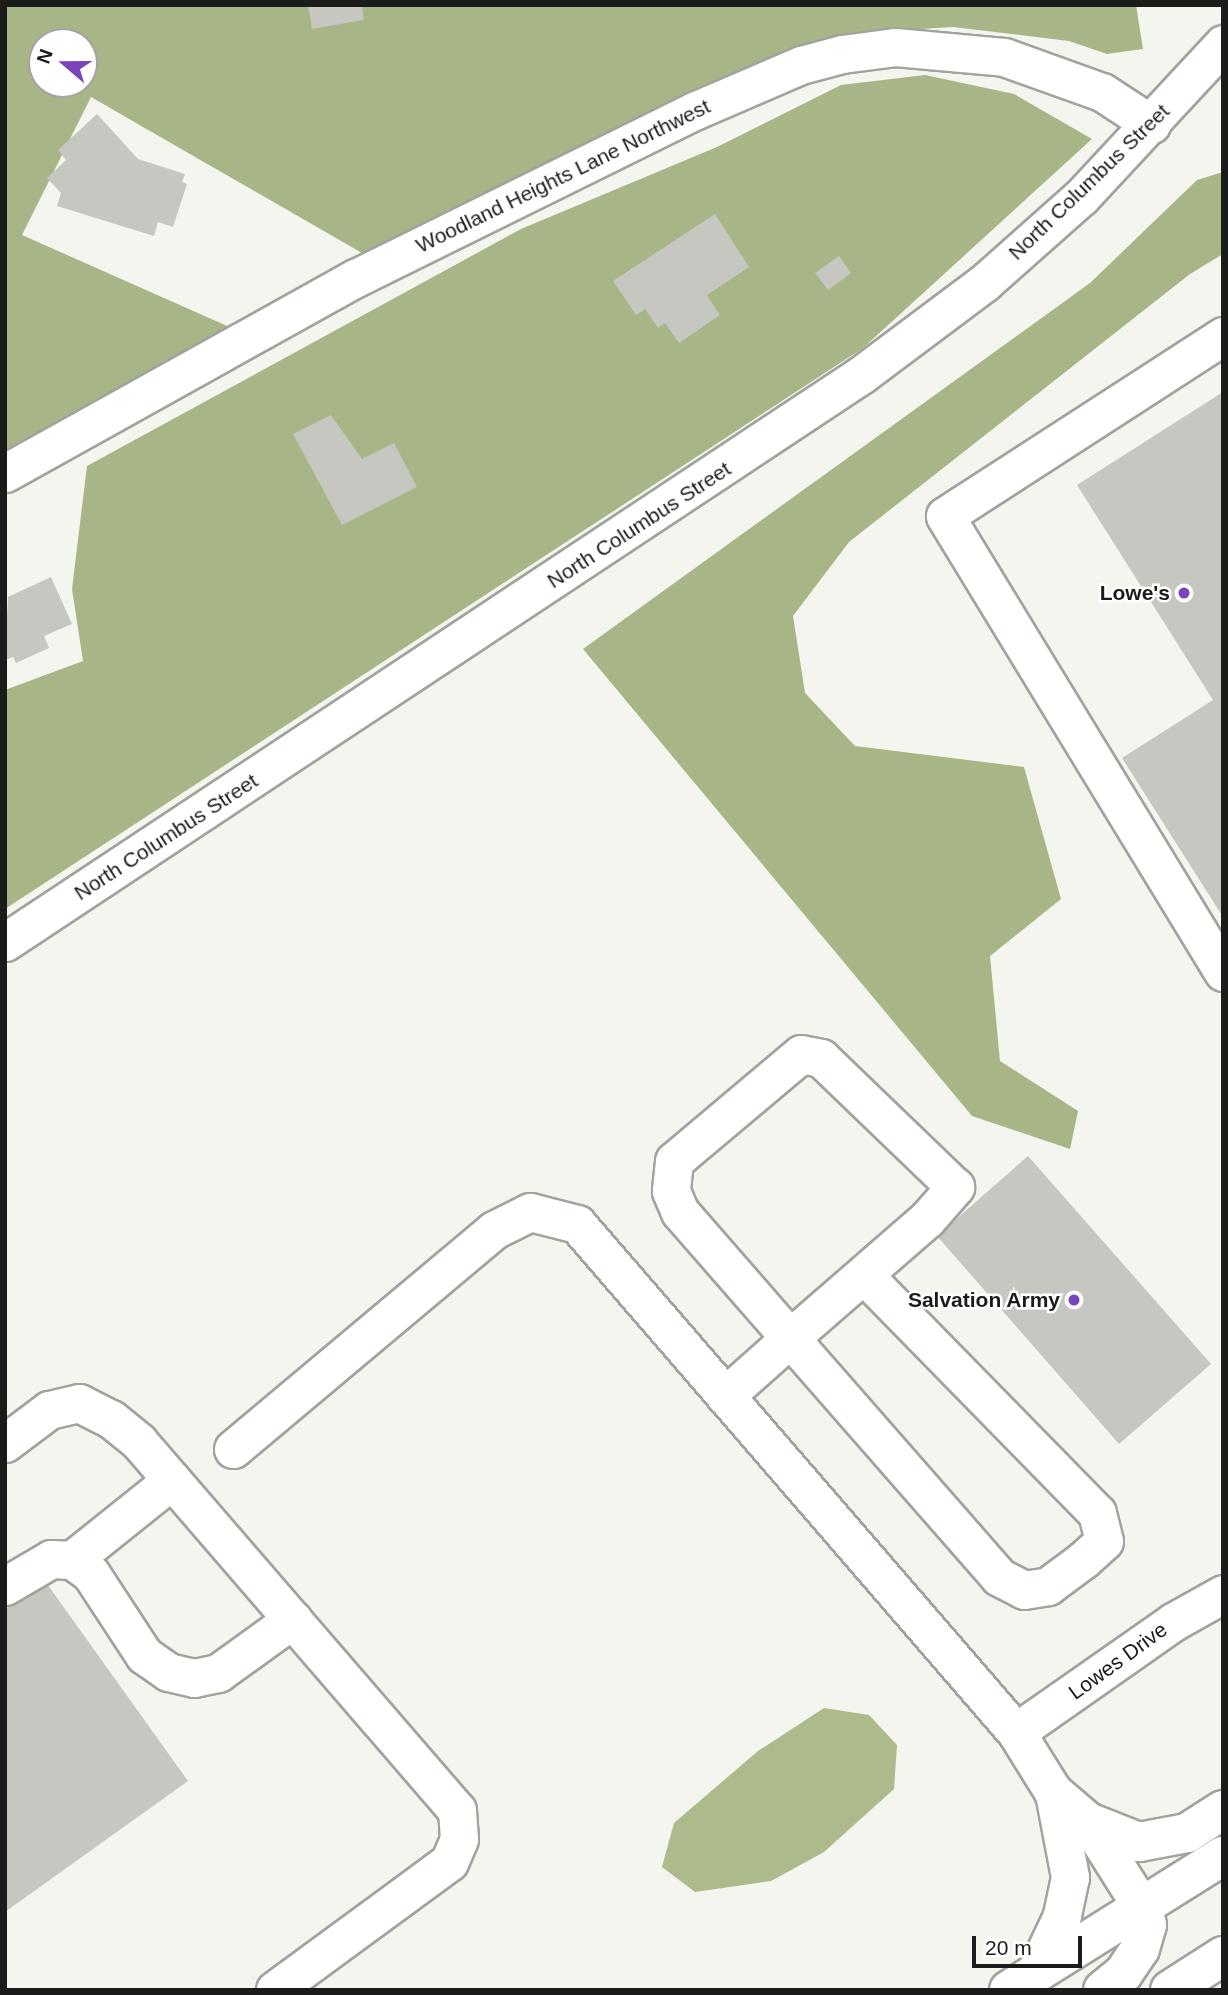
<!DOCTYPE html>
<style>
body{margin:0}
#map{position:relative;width:1228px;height:1995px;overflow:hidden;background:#f3f5ee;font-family:Arial,sans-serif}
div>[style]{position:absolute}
.forest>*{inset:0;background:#a8b587}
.water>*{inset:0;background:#acba8c}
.building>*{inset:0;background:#c5c7c0}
.roads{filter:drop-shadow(2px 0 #a1a49d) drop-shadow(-2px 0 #a1a49d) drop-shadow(0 2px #a1a49d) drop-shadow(0 -2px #a1a49d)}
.minor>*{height:37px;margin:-18.5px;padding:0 18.5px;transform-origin:18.5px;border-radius:18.5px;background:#fff}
.major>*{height:38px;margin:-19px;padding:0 19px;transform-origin:19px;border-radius:19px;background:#fff}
.dots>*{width:19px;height:19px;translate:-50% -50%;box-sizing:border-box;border:4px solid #fff;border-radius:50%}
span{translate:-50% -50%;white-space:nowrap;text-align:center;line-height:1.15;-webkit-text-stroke:5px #fff;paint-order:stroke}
.street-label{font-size:21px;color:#1b1c19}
.poi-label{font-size:21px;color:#1b1c19;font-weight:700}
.right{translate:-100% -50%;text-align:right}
.frame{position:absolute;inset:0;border:7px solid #1b1c19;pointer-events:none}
.north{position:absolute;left:28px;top:28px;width:70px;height:70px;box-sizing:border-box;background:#fff;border:2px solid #a4a4a3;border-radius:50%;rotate:290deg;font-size:19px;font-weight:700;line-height:28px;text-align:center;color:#1b1c19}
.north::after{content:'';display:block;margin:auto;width:24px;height:32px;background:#7a44bb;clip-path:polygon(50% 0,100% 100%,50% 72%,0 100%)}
.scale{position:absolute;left:972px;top:1936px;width:110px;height:32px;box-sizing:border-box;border:4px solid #1b1c19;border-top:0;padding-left:9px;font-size:21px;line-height:24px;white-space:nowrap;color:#1b1c19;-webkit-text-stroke:5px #fff;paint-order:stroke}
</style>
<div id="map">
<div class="forest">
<div style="clip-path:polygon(evenodd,5px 5px,1136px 5px,1143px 49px,1107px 54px,1069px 41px,953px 27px,852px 33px,759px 69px,369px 257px,91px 97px,22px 235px,234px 329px,5px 456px,5px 5px,42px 42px,84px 42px,84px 84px,42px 84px,42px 42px)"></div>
<div style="clip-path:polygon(925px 75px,1014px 94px,1092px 139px,863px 348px,5px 909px,5px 690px,83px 661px,72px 589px,87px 466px,521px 229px,717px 147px,841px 85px)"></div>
<div style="clip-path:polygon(1223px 172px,1223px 254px,1190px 274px,849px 542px,793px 616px,805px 693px,855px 746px,1024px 767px,1061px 899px,990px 956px,1000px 1061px,1078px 1111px,1070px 1149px,972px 1116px,583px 649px,1090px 283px,1197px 180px)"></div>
</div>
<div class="water">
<div style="clip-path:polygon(824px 1708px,869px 1715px,897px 1745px,894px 1789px,824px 1852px,771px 1881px,695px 1892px,662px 1867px,674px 1823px,758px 1751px)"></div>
</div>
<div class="building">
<div style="clip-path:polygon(308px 5px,362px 5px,364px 20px,312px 29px)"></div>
<div style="clip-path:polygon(97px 114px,138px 159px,185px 174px,182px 182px,187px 184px,173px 227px,158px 222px,154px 236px,57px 206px,61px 193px,47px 178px,66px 160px,58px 150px)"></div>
<div style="clip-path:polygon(715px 214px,749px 267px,707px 295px,720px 315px,679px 343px,665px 323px,658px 328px,645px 309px,636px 315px,613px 281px)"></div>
<div style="clip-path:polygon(839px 256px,851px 273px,828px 290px,815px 273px)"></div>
<div style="clip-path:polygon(1223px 392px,1223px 917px,1122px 758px,1213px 700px,1077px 485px)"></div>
<div style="clip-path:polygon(331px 415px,362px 459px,394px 443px,417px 487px,342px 525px,293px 434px)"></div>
<div style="clip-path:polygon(51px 577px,72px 624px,44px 636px,49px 648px,16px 663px,13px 657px,5px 660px,8px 597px)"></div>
<div style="clip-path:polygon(1028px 1156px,1211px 1364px,1119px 1444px,937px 1236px)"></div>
<div style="clip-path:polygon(45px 1581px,188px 1781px,5px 1912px,5px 1609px)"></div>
</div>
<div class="roads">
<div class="minor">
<div style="left:1223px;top:336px;width:331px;rotate:147.1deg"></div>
<div style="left:945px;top:516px;width:534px;rotate:58.63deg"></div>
<div style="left:5px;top:473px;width:402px;rotate:-29.1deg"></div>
<div style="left:356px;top:278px;width:377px;rotate:-26.3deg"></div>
<div style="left:694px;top:111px;width:116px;rotate:-23.3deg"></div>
<div style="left:801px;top:65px;width:42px;rotate:-15deg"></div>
<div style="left:842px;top:54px;width:53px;rotate:-7.5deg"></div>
<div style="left:895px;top:47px;width:109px;rotate:5.2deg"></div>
<div style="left:1004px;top:57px;width:104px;rotate:19.7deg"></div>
<div style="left:1102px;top:92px;width:59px;rotate:33.1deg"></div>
<div style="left:5px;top:942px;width:1027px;rotate:-33.52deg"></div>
<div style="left:861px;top:375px;width:154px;rotate:-36.8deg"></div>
<div style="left:984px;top:283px;width:130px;rotate:-41.6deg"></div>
<div style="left:1081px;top:197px;width:209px;rotate:-47.1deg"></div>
<div style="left:725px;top:1396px;width:87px;rotate:-41.7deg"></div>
<div style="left:790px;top:1338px;width:181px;rotate:-41deg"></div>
<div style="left:927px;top:1219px;width:43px;rotate:-48.8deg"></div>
<div style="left:955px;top:1187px;width:186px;rotate:-136.1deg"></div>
<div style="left:821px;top:1058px;width:20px;rotate:-169deg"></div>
<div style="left:801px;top:1054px;width:166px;rotate:139.9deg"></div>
<div style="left:674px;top:1161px;width:30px;rotate:96deg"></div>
<div style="left:671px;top:1191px;width:23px;rotate:67deg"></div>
<div style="left:680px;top:1212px;width:167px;rotate:48.9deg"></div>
<div style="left:790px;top:1338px;width:317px;rotate:48.8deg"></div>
<div style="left:999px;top:1577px;width:28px;rotate:27deg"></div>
<div style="left:1024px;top:1590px;width:24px;rotate:-9deg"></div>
<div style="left:1048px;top:1586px;width:44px;rotate:-36.6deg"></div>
<div style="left:1083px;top:1560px;width:28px;rotate:-42deg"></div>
<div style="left:1104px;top:1541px;width:29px;rotate:-104deg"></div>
<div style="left:1097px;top:1513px;width:333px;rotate:-134.4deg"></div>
<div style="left:5px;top:1443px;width:55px;rotate:-36.9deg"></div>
<div style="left:49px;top:1410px;width:31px;rotate:-13deg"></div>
<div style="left:79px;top:1403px;width:36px;rotate:27deg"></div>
<div style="left:111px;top:1419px;width:36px;rotate:39deg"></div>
<div style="left:139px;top:1442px;width:486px;rotate:49.2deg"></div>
<div style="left:457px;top:1810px;width:29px;rotate:86deg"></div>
<div style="left:459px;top:1839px;width:25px;rotate:113deg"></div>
<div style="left:449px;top:1862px;width:216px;rotate:143.7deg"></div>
<div style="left:233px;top:1449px;width:341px;rotate:-40deg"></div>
<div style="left:494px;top:1230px;width:40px;rotate:-26.6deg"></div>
<div style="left:530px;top:1212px;width:49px;rotate:14.3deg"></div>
<div style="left:577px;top:1224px;width:671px;rotate:49.17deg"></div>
<div style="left:1016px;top:1732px;width:72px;rotate:58.1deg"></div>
<div style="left:1054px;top:1793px;width:86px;rotate:79.2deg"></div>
<div style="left:1070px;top:1877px;width:40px;rotate:102deg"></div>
<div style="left:1062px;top:1916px;width:65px;rotate:115.4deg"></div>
<div style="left:72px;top:1560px;width:128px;rotate:-38.7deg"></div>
<div style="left:5px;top:1586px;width:53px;rotate:-30.4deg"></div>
<div style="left:51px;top:1559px;width:21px;rotate:3deg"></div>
<div style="left:72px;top:1560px;width:24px;rotate:36deg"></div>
<div style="left:91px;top:1574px;width:97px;rotate:56.8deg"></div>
<div style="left:144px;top:1655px;width:29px;rotate:35deg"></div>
<div style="left:168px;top:1672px;width:27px;rotate:13deg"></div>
<div style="left:194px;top:1678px;width:25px;rotate:-12deg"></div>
<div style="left:218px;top:1673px;width:92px;rotate:-35.8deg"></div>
<div style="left:1016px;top:1732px;width:192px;rotate:-35deg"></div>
<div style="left:1173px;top:1622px;width:57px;rotate:-29.2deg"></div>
<div style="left:1088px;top:1822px;width:103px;rotate:57.7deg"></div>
</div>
<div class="major">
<div style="left:1054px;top:1793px;width:45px;rotate:40.5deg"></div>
<div style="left:1088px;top:1822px;width:55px;rotate:21.4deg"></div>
<div style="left:1139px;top:1842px;width:49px;rotate:-10.6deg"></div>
<div style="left:1187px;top:1833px;width:43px;rotate:-32.6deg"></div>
<div style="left:1009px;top:1990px;width:252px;rotate:-32.1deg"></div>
<div style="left:1103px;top:1990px;width:26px;rotate:-39deg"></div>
<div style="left:1123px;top:1974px;width:30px;rotate:-56deg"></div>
<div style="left:1140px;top:1949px;width:25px;rotate:-74deg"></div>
<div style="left:1147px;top:1925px;width:16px;rotate:-104deg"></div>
<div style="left:1170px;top:1990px;width:63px;rotate:-32.7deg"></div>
</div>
</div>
<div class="dots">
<div style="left:1184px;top:593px;background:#7a44bb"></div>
<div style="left:1074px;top:1300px;background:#7a44bb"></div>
</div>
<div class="street-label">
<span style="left:563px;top:176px;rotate:-26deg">Woodland Heights Lane Northwest</span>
<span style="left:1089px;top:182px;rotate:-44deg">North Columbus Street</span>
<span style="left:639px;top:525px;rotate:-33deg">North Columbus Street</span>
<span style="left:166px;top:837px;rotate:-33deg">North Columbus Street</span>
<span style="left:1118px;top:1661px;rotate:-36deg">Lowes Drive</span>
</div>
<div class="poi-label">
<span class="right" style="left:1170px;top:593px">Lowe's</span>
<span class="right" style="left:1060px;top:1300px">Salvation Army</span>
</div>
<div class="frame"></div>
<div class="north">N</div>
<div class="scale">20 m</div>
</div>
